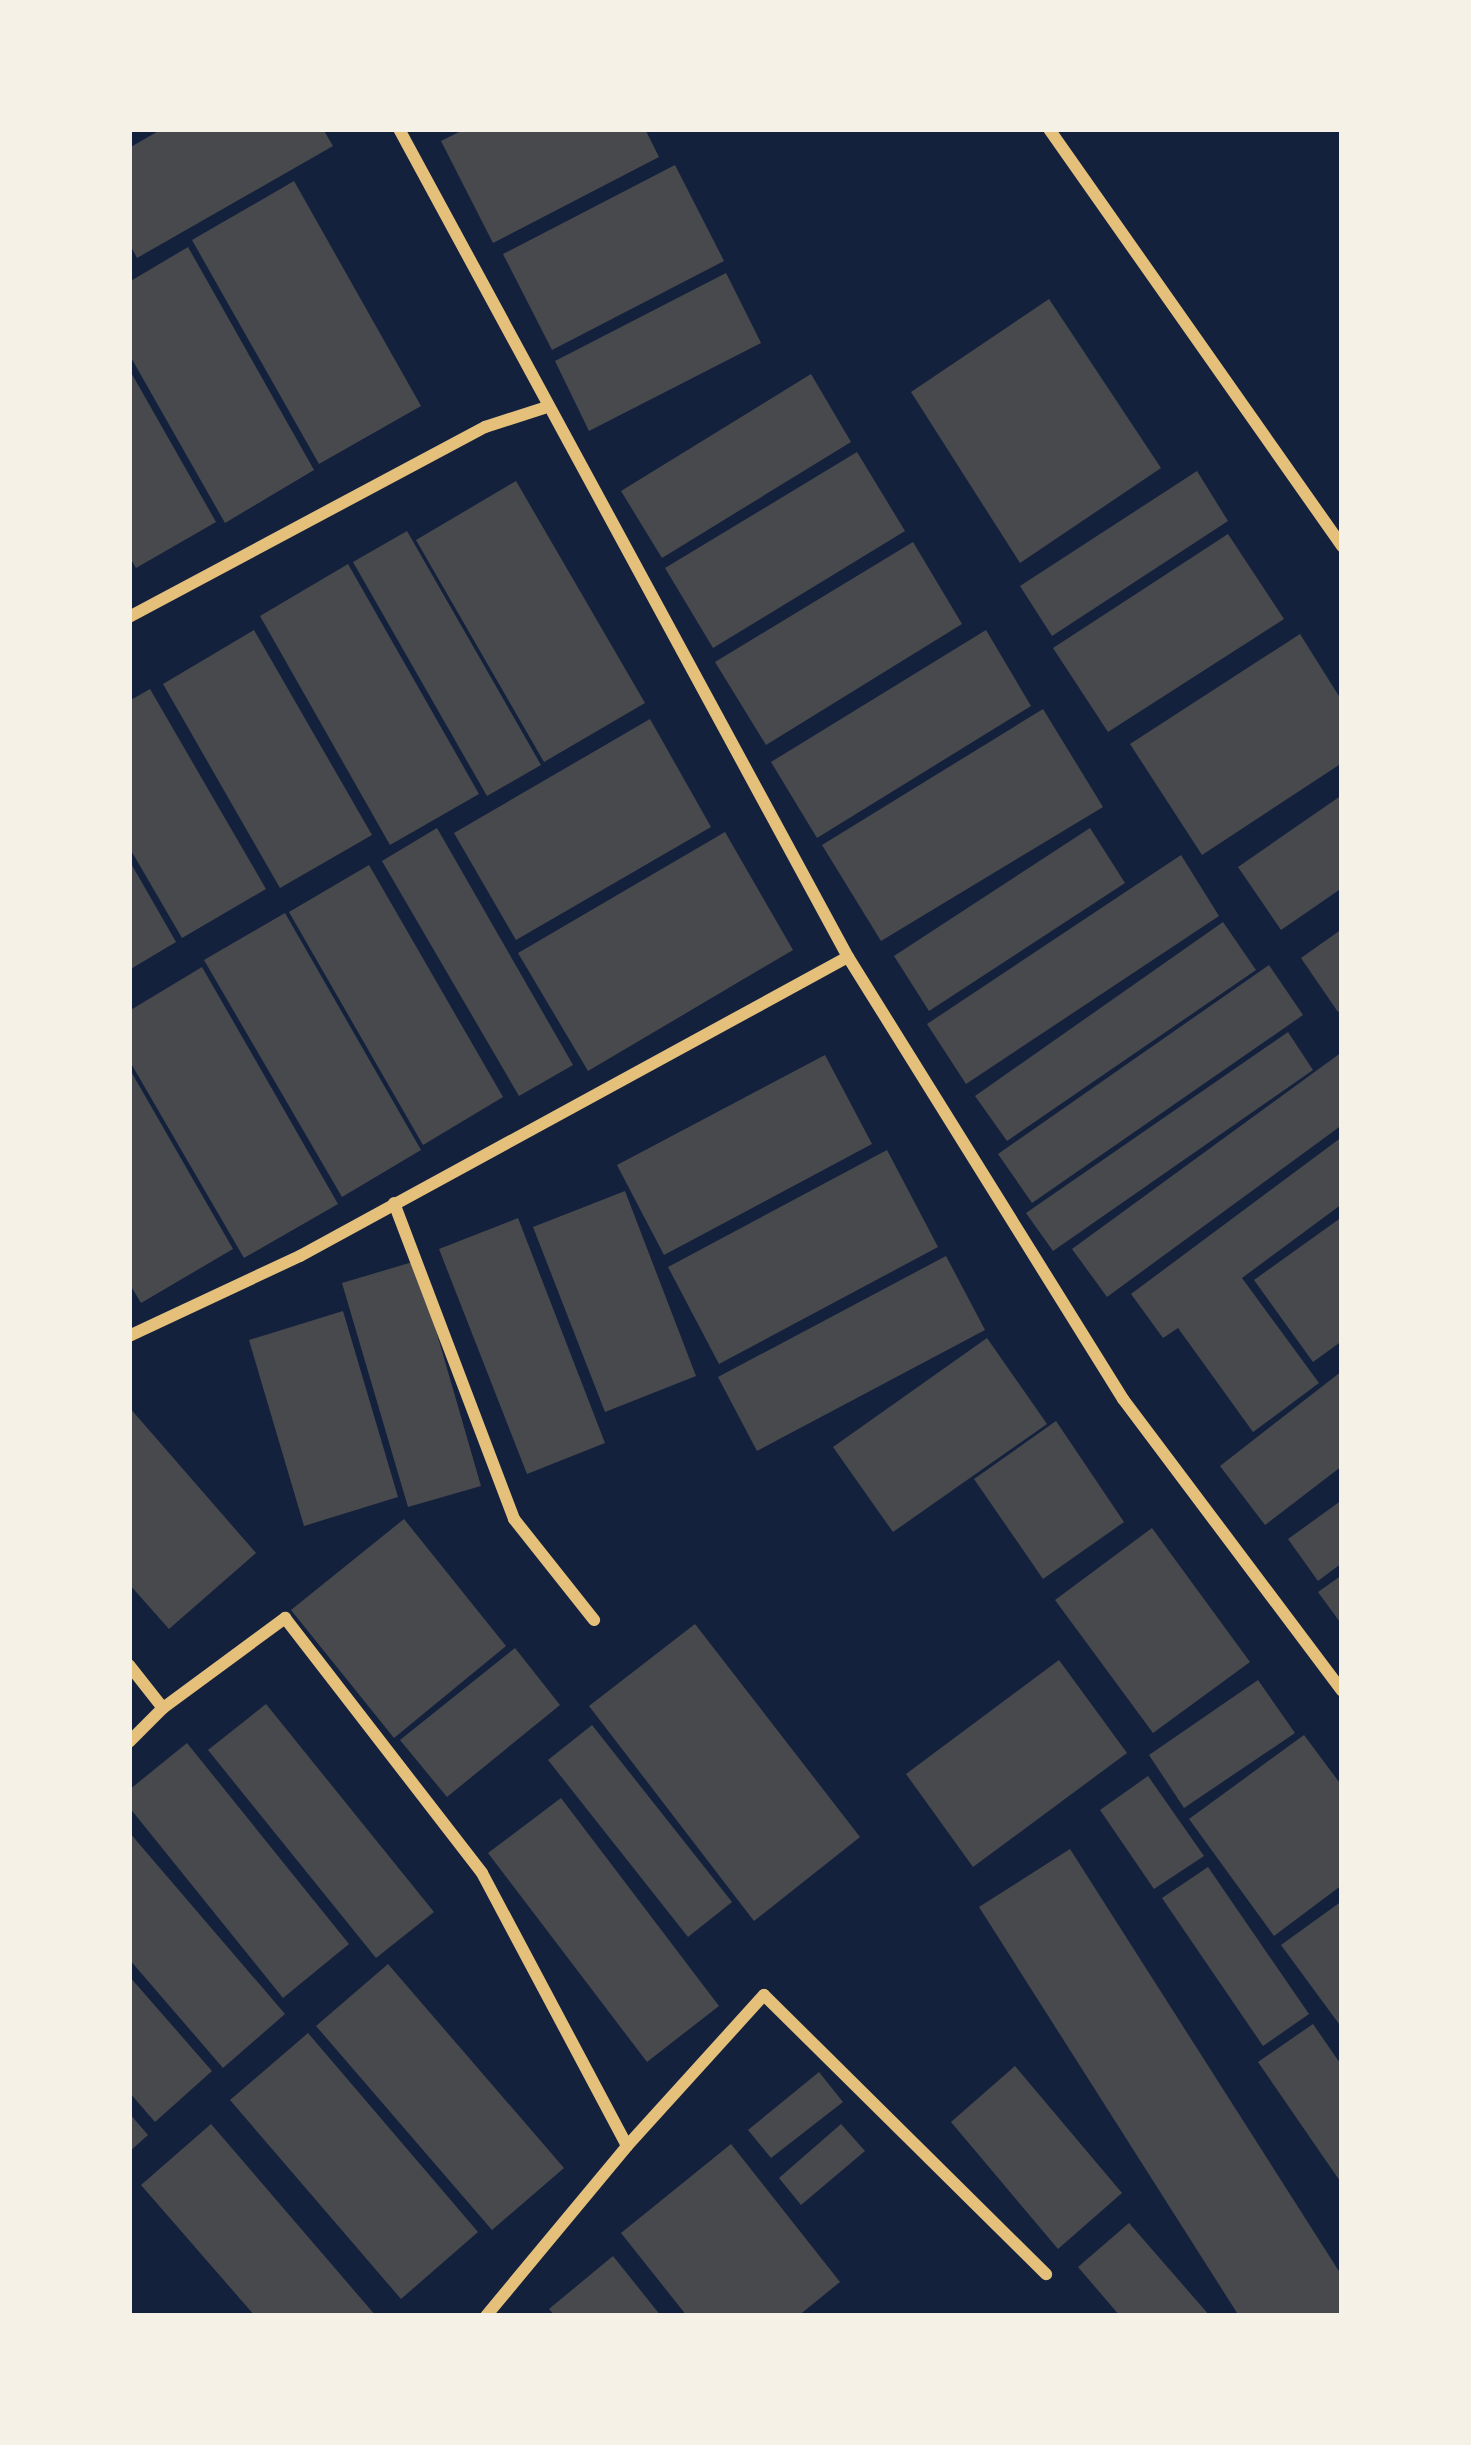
<!DOCTYPE html>
<style>
body{margin:0}
#map{position:relative;width:1471px;height:2445px;overflow:hidden;background:#14213d;font-family:"Exo 2",sans-serif}
div>[style]{position:absolute}
.building>*{inset:0;background:#48494c}
.minor>*{height:12px;margin:-6px;padding:0 6px;transform-origin:6px;border-radius:6px;background:#e5c07b}
span{translate:-50% -50%;white-space:nowrap;text-align:center;line-height:1.15;-webkit-text-stroke:12px #f6f1e7;paint-order:stroke}
.frame{position:absolute;inset:0;border:132px solid #f6f1e7;pointer-events:none}
</style>
<div id="map">
<div class="building">
<div style="clip-path:polygon(162px 129px,323px 129px,333px 146px,137px 258px,129px 243px,129px 148px)"></div>
<div style="clip-path:polygon(465px 129px,645px 129px,659px 157px,493px 243px,441px 141px)"></div>
<div style="clip-path:polygon(675px 165px,724px 261px,552px 350px,503px 254px)"></div>
<div style="clip-path:polygon(294px 181px,421px 406px,319px 464px,192px 240px)"></div>
<div style="clip-path:polygon(188px 247px,314px 470px,225px 523px,129px 354px,129px 282px)"></div>
<div style="clip-path:polygon(726px 273px,761px 343px,589px 431px,555px 361px)"></div>
<div style="clip-path:polygon(1049px 299px,1161px 468px,1020px 563px,911px 392px)"></div>
<div style="clip-path:polygon(129px 369px,216px 522px,136px 568px,129px 556px)"></div>
<div style="clip-path:polygon(811px 374px,851px 442px,662px 558px,621px 491px)"></div>
<div style="clip-path:polygon(857px 452px,905px 531px,713px 648px,665px 568px)"></div>
<div style="clip-path:polygon(1197px 471px,1228px 521px,1052px 636px,1020px 586px)"></div>
<div style="clip-path:polygon(516px 481px,645px 703px,544px 762px,416px 540px)"></div>
<div style="clip-path:polygon(407px 531px,541px 765px,487px 796px,353px 562px)"></div>
<div style="clip-path:polygon(1228px 534px,1284px 619px,1108px 732px,1053px 648px)"></div>
<div style="clip-path:polygon(913px 542px,962px 624px,766px 745px,715px 662px)"></div>
<div style="clip-path:polygon(348px 564px,479px 794px,390px 845px,260px 616px)"></div>
<div style="clip-path:polygon(254px 630px,372px 835px,280px 888px,163px 684px)"></div>
<div style="clip-path:polygon(986px 630px,1031px 706px,817px 838px,771px 762px)"></div>
<div style="clip-path:polygon(1300px 634px,1342px 701px,1342px 763px,1202px 855px,1130px 744px)"></div>
<div style="clip-path:polygon(150px 689px,266px 889px,182px 938px,129px 847px,129px 701px)"></div>
<div style="clip-path:polygon(1043px 709px,1103px 807px,881px 941px,822px 845px)"></div>
<div style="clip-path:polygon(650px 719px,711px 827px,516px 940px,454px 833px)"></div>
<div style="clip-path:polygon(1342px 795px,1342px 888px,1281px 930px,1238px 867px)"></div>
<div style="clip-path:polygon(437px 828px,573px 1065px,519px 1096px,382px 861px)"></div>
<div style="clip-path:polygon(1090px 828px,1125px 883px,929px 1011px,894px 956px)"></div>
<div style="clip-path:polygon(725px 832px,793px 950px,588px 1071px,518px 953px)"></div>
<div style="clip-path:polygon(1181px 855px,1219px 916px,966px 1084px,927px 1024px)"></div>
<div style="clip-path:polygon(129px 860px,176px 942px,129px 970px)"></div>
<div style="clip-path:polygon(369px 865px,503px 1097px,423px 1145px,289px 912px)"></div>
<div style="clip-path:polygon(285px 913px,421px 1150px,342px 1197px,204px 960px)"></div>
<div style="clip-path:polygon(1223px 922px,1256px 970px,1007px 1141px,975px 1096px)"></div>
<div style="clip-path:polygon(1342px 929px,1342px 1009px,1338px 1012px,1301px 958px)"></div>
<div style="clip-path:polygon(1269px 965px,1303px 1015px,1032px 1203px,998px 1154px)"></div>
<div style="clip-path:polygon(202px 967px,338px 1204px,244px 1258px,129px 1060px,129px 1011px)"></div>
<div style="clip-path:polygon(1288px 1032px,1313px 1070px,1053px 1251px,1026px 1213px)"></div>
<div style="clip-path:polygon(1342px 1052px,1342px 1125px,1107px 1297px,1072px 1249px)"></div>
<div style="clip-path:polygon(825px 1055px,872px 1144px,664px 1255px,617px 1165px)"></div>
<div style="clip-path:polygon(129px 1068px,233px 1249px,141px 1303px,129px 1283px)"></div>
<div style="clip-path:polygon(1342px 1137px,1342px 1204px,1242px 1278px,1319px 1383px,1253px 1432px,1178px 1328px,1163px 1338px,1131px 1294px)"></div>
<div style="clip-path:polygon(887px 1150px,938px 1247px,719px 1364px,668px 1267px)"></div>
<div style="clip-path:polygon(625px 1191px,696px 1376px,605px 1412px,533px 1227px)"></div>
<div style="clip-path:polygon(1342px 1217px,1342px 1341px,1313px 1362px,1254px 1280px)"></div>
<div style="clip-path:polygon(518px 1218px,605px 1443px,527px 1474px,439px 1249px)"></div>
<div style="clip-path:polygon(946px 1256px,985px 1330px,757px 1451px,718px 1377px)"></div>
<div style="clip-path:polygon(416px 1261px,481px 1486px,408px 1507px,342px 1283px)"></div>
<div style="clip-path:polygon(343px 1311px,398px 1497px,304px 1526px,249px 1340px)"></div>
<div style="clip-path:polygon(987px 1338px,1047px 1424px,893px 1532px,833px 1447px)"></div>
<div style="clip-path:polygon(1342px 1371px,1342px 1466px,1265px 1525px,1220px 1466px)"></div>
<div style="clip-path:polygon(129px 1407px,256px 1553px,169px 1629px,129px 1584px)"></div>
<div style="clip-path:polygon(1056px 1421px,1124px 1522px,1043px 1579px,974px 1479px)"></div>
<div style="clip-path:polygon(1342px 1500px,1342px 1563px,1318px 1581px,1288px 1539px)"></div>
<div style="clip-path:polygon(404px 1519px,506px 1646px,394px 1738px,291px 1610px)"></div>
<div style="clip-path:polygon(1152px 1528px,1250px 1662px,1153px 1733px,1055px 1600px)"></div>
<div style="clip-path:polygon(1342px 1575px,1342px 1625px,1318px 1592px)"></div>
<div style="clip-path:polygon(695px 1624px,860px 1837px,754px 1921px,589px 1706px)"></div>
<div style="clip-path:polygon(515px 1648px,560px 1705px,447px 1797px,400px 1740px)"></div>
<div style="clip-path:polygon(1059px 1660px,1127px 1753px,973px 1867px,906px 1774px)"></div>
<div style="clip-path:polygon(1258px 1680px,1295px 1733px,1184px 1808px,1149px 1755px)"></div>
<div style="clip-path:polygon(266px 1704px,434px 1912px,376px 1958px,208px 1750px)"></div>
<div style="clip-path:polygon(592px 1725px,732px 1902px,688px 1937px,548px 1760px)"></div>
<div style="clip-path:polygon(1304px 1735px,1342px 1786px,1342px 1885px,1274px 1936px,1189px 1819px)"></div>
<div style="clip-path:polygon(187px 1743px,349px 1944px,283px 1998px,129px 1807px,129px 1790px)"></div>
<div style="clip-path:polygon(1148px 1776px,1204px 1856px,1154px 1889px,1100px 1810px)"></div>
<div style="clip-path:polygon(561px 1798px,719px 2006px,647px 2062px,488px 1853px)"></div>
<div style="clip-path:polygon(129px 1832px,285px 2014px,223px 2068px,129px 1959px)"></div>
<div style="clip-path:polygon(1070px 1849px,1342px 2276px,1342px 2316px,1239px 2316px,979px 1907px)"></div>
<div style="clip-path:polygon(1208px 1867px,1309px 2014px,1263px 2046px,1162px 1898px)"></div>
<div style="clip-path:polygon(1342px 1901px,1342px 2028px,1281px 1945px)"></div>
<div style="clip-path:polygon(388px 1964px,564px 2168px,492px 2230px,316px 2026px)"></div>
<div style="clip-path:polygon(129px 1976px,212px 2071px,155px 2122px,129px 2092px)"></div>
<div style="clip-path:polygon(1313px 2024px,1342px 2066px,1342px 2184px,1258px 2062px)"></div>
<div style="clip-path:polygon(308px 2033px,478px 2232px,401px 2299px,230px 2100px)"></div>
<div style="clip-path:polygon(1015px 2066px,1122px 2193px,1058px 2249px,951px 2122px)"></div>
<div style="clip-path:polygon(819px 2072px,843px 2102px,771px 2158px,748px 2130px)"></div>
<div style="clip-path:polygon(129px 2113px,148px 2135px,129px 2152px)"></div>
<div style="clip-path:polygon(211px 2124px,376px 2316px,255px 2316px,141px 2185px)"></div>
<div style="clip-path:polygon(841px 2124px,865px 2151px,801px 2205px,779px 2178px)"></div>
<div style="clip-path:polygon(731px 2144px,840px 2282px,798px 2316px,687px 2316px,621px 2233px)"></div>
<div style="clip-path:polygon(1129px 2223px,1210px 2316px,1120px 2316px,1078px 2267px)"></div>
<div style="clip-path:polygon(613px 2256px,661px 2316px,555px 2316px,549px 2309px)"></div>
</div>
<div class="minor">
<div style="left:399px;top:129px;width:942px;rotate:61.53deg"></div>
<div style="left:1049px;top:129px;width:510px;rotate:54.91deg"></div>
<div style="left:129px;top:617px;width:404px;rotate:-28.1deg"></div>
<div style="left:485px;top:427px;width:62px;rotate:-17.9deg"></div>
<div style="left:394px;top:1203px;width:338px;rotate:69.2deg"></div>
<div style="left:514px;top:1519px;width:129px;rotate:51.6deg"></div>
<div style="left:129px;top:1336px;width:189px;rotate:-25.1deg"></div>
<div style="left:300px;top:1256px;width:624px;rotate:-28.62deg"></div>
<div style="left:848px;top:957px;width:521px;rotate:58.11deg"></div>
<div style="left:1123px;top:1399px;width:365px;rotate:53.1deg"></div>
<div style="left:129px;top:1665px;width:55px;rotate:51.7deg"></div>
<div style="left:163px;top:1708px;width:152px;rotate:-36.4deg"></div>
<div style="left:285px;top:1618px;width:322px;rotate:52.3deg"></div>
<div style="left:482px;top:1873px;width:309px;rotate:62deg"></div>
<div style="left:627px;top:2146px;width:204px;rotate:-47.8deg"></div>
<div style="left:764px;top:1995px;width:397px;rotate:44.7deg"></div>
<div style="left:129px;top:1742px;width:48px;rotate:-45deg"></div>
<div style="left:486px;top:2316px;width:221px;rotate:-50.3deg"></div>
</div>
<div class="frame"></div>
</div>
